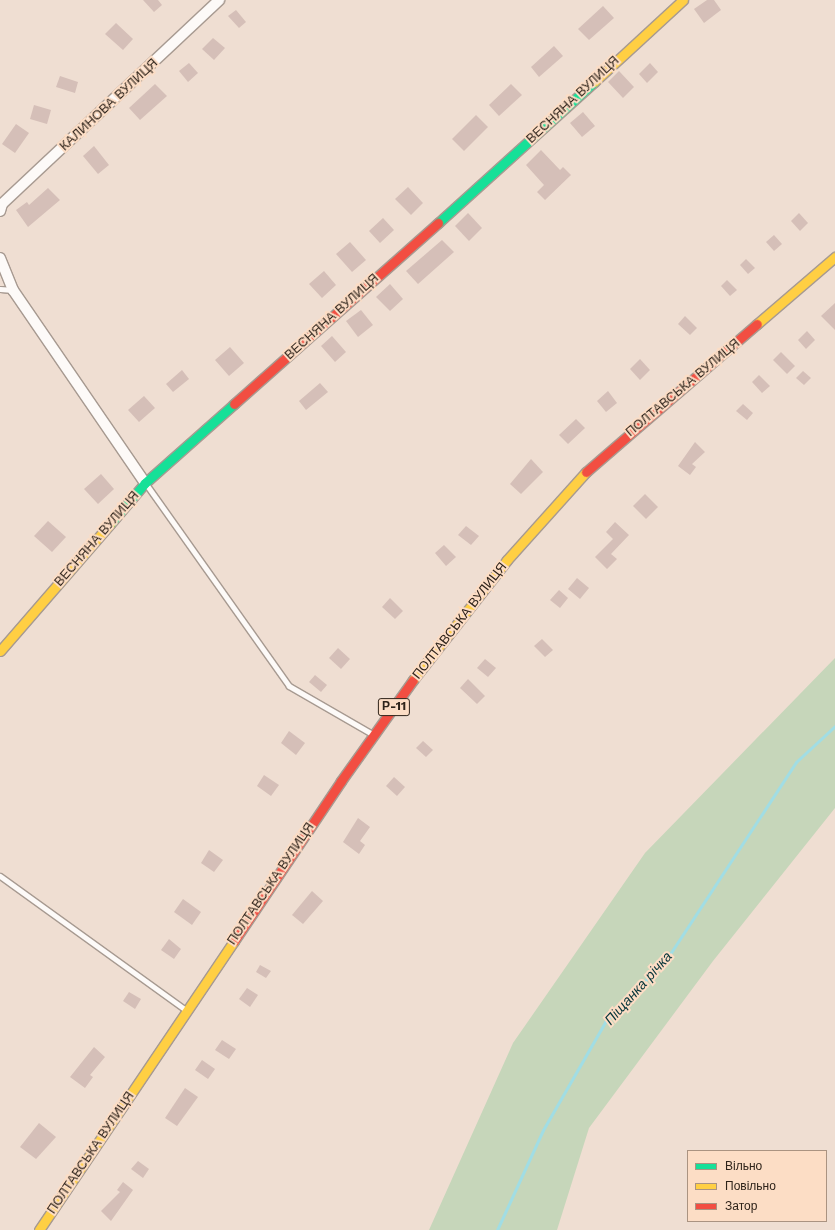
<!DOCTYPE html>
<meta charset="utf-8">
<style>
body{margin:0}
#map{position:relative;width:835px;height:1230px;overflow:hidden;background:#efded2;font-family:"Work Sans",sans-serif}
div>[style]{position:absolute}
.green>*{inset:0;background:#c6d6ba}
.stream>*{height:3px;margin:-1.5px;padding:0 1.5px;transform-origin:1.5px;border-radius:1.5px;background:#a1dde4}
.building>*{inset:0;background:#d5bfb8}
.roads{filter:drop-shadow(1px 0 #a79a91) drop-shadow(-1px 0 #a79a91) drop-shadow(0 1px #a79a91) drop-shadow(0 -1px #a79a91)}
.lane>*{height:5px;margin:-2.5px;padding:0 2.5px;transform-origin:2.5px;border-radius:2.5px;background:#fdfaf8}
.street>*{height:10px;margin:-5px;padding:0 5px;transform-origin:5px;border-radius:5px;background:#fdfaf8}
.fast>*{height:9px;margin:-4.5px;padding:0 4.5px;transform-origin:4.5px;border-radius:4.5px;background:#16e098}
.slow>*{height:9px;margin:-4.5px;padding:0 4.5px;transform-origin:4.5px;border-radius:4.5px;background:#ffcf43}
.jam>*{height:9px;margin:-4.5px;padding:0 4.5px;transform-origin:4.5px;border-radius:4.5px;background:#f24e42}
span{translate:-50% -50%;white-space:nowrap;text-align:center;line-height:1.15;-webkit-text-stroke:4px #fcddc5;paint-order:stroke}
.shield-label span{padding:1px 3px;background:#fcddc5;border:1px solid;border-radius:3px;-webkit-text-stroke-width:0}
.shield-label{font-size:12px;color:#2e231a;font-weight:700}
.street-label{font-size:13px;color:#2e231a}
.water-label{font-size:14px;color:#04343a;font-style:italic}
.legend{position:absolute;left:687px;top:1150px;width:140px;height:72px;box-sizing:border-box;background:#fcddc5;border:1px solid #aa9381;margin:0;padding:5px 7px;list-style:none;font-size:12px;color:#2e231a}
.legend li{display:flex;align-items:center;gap:8px;height:20px}
.legend b{width:20px;border:1px solid #aa9381}
</style>
<div id="map">
<div class="green">
<div style="clip-path:polygon(835px 658px,835px 808px,713px 961px,589px 1128px,557px 1230px,429px 1230px,513px 1043px,645px 853px)"></div>
</div>
<div class="stream">
<div style="left:497px;top:1230px;width:110px;rotate:-65.3deg"></div>
<div style="left:543px;top:1130px;width:125px;rotate:-60.1deg"></div>
<div style="left:605px;top:1022px;width:91px;rotate:-45.9deg"></div>
<div style="left:668px;top:957px;width:233px;rotate:-56.7deg"></div>
<div style="left:796px;top:762px;width:53px;rotate:-42.7deg"></div>
</div>
<div class="building">
<div style="clip-path:polygon(143px 0,158px 0,162px 5px,154px 12px)"></div>
<div style="clip-path:polygon(707px 0,714px 0,721px 10px,704px 23px,694px 9px)"></div>
<div style="clip-path:polygon(603px 6px,614px 18px,589px 40px,578px 29px)"></div>
<div style="clip-path:polygon(236px 10px,246px 22px,239px 28px,228px 16px)"></div>
<div style="clip-path:polygon(116px 23px,133px 39px,123px 50px,105px 34px)"></div>
<div style="clip-path:polygon(213px 38px,225px 48px,214px 60px,202px 49px)"></div>
<div style="clip-path:polygon(554px 46px,563px 56px,539px 77px,531px 67px)"></div>
<div style="clip-path:polygon(189px 63px,198px 73px,188px 82px,179px 71px)"></div>
<div style="clip-path:polygon(650px 63px,658px 72px,647px 83px,639px 74px)"></div>
<div style="clip-path:polygon(619px 71px,634px 87px,623px 98px,608px 82px)"></div>
<div style="clip-path:polygon(60px 76px,78px 82px,75px 93px,56px 87px)"></div>
<div style="clip-path:polygon(155px 84px,167px 96px,140px 120px,129px 108px)"></div>
<div style="clip-path:polygon(511px 84px,522px 95px,499px 116px,489px 105px)"></div>
<div style="clip-path:polygon(34px 105px,51px 110px,47px 124px,30px 119px)"></div>
<div style="clip-path:polygon(583px 112px,595px 126px,582px 137px,570px 123px)"></div>
<div style="clip-path:polygon(476px 115px,488px 127px,464px 151px,452px 139px)"></div>
<div style="clip-path:polygon(16px 124px,29px 133px,15px 153px,2px 144px)"></div>
<div style="clip-path:polygon(94px 146px,109px 165px,98px 174px,83px 156px)"></div>
<div style="clip-path:polygon(541px 150px,560px 170px,563px 167px,571px 175px,545px 200px,537px 192px,544px 185px,526px 165px)"></div>
<div style="clip-path:polygon(408px 187px,423px 203px,411px 215px,395px 199px)"></div>
<div style="clip-path:polygon(48px 188px,60px 200px,28px 227px,16px 210px,27px 202px,29px 205px)"></div>
<div style="clip-path:polygon(468px 213px,482px 228px,469px 241px,455px 226px)"></div>
<div style="clip-path:polygon(799px 213px,808px 223px,800px 231px,791px 221px)"></div>
<div style="clip-path:polygon(383px 218px,394px 230px,380px 243px,369px 231px)"></div>
<div style="clip-path:polygon(774px 235px,782px 244px,774px 251px,766px 242px)"></div>
<div style="clip-path:polygon(442px 240px,454px 252px,418px 284px,406px 271px)"></div>
<div style="clip-path:polygon(350px 242px,366px 260px,352px 272px,336px 254px)"></div>
<div style="clip-path:polygon(746px 259px,755px 268px,748px 274px,740px 265px)"></div>
<div style="clip-path:polygon(324px 271px,336px 285px,322px 298px,309px 284px)"></div>
<div style="clip-path:polygon(727px 280px,737px 290px,730px 296px,721px 286px)"></div>
<div style="clip-path:polygon(390px 284px,403px 299px,390px 311px,376px 297px)"></div>
<div style="clip-path:polygon(835px 303px,835px 330px,821px 316px)"></div>
<div style="clip-path:polygon(361px 310px,373px 325px,358px 337px,346px 321px)"></div>
<div style="clip-path:polygon(685px 316px,697px 328px,690px 335px,678px 324px)"></div>
<div style="clip-path:polygon(807px 331px,815px 340px,806px 349px,798px 340px)"></div>
<div style="clip-path:polygon(332px 336px,346px 352px,335px 362px,321px 346px)"></div>
<div style="clip-path:polygon(230px 347px,244px 363px,229px 376px,215px 360px)"></div>
<div style="clip-path:polygon(781px 352px,795px 366px,787px 374px,773px 360px)"></div>
<div style="clip-path:polygon(640px 359px,650px 370px,640px 380px,630px 369px)"></div>
<div style="clip-path:polygon(182px 370px,189px 379px,173px 392px,166px 384px)"></div>
<div style="clip-path:polygon(803px 371px,811px 378px,804px 385px,796px 378px)"></div>
<div style="clip-path:polygon(759px 375px,770px 386px,762px 393px,752px 382px)"></div>
<div style="clip-path:polygon(320px 383px,328px 392px,306px 410px,299px 401px)"></div>
<div style="clip-path:polygon(608px 391px,617px 403px,606px 412px,597px 401px)"></div>
<div style="clip-path:polygon(144px 396px,155px 408px,139px 422px,128px 410px)"></div>
<div style="clip-path:polygon(743px 404px,753px 413px,747px 420px,736px 411px)"></div>
<div style="clip-path:polygon(576px 419px,585px 428px,568px 444px,559px 435px)"></div>
<div style="clip-path:polygon(695px 442px,705px 452px,692px 464px,696px 467px,690px 475px,678px 466px)"></div>
<div style="clip-path:polygon(531px 459px,543px 472px,521px 494px,510px 484px)"></div>
<div style="clip-path:polygon(101px 474px,114px 489px,98px 504px,84px 489px)"></div>
<div style="clip-path:polygon(645px 494px,658px 507px,646px 519px,633px 506px)"></div>
<div style="clip-path:polygon(48px 521px,66px 537px,52px 552px,34px 536px)"></div>
<div style="clip-path:polygon(615px 522px,629px 535px,611px 554px,617px 559px,607px 569px,595px 557px,613px 539px,606px 532px)"></div>
<div style="clip-path:polygon(466px 526px,479px 536px,471px 545px,458px 535px)"></div>
<div style="clip-path:polygon(444px 545px,456px 557px,446px 566px,435px 553px)"></div>
<div style="clip-path:polygon(577px 578px,589px 588px,580px 599px,568px 589px)"></div>
<div style="clip-path:polygon(559px 590px,568px 598px,560px 608px,550px 600px)"></div>
<div style="clip-path:polygon(390px 598px,403px 611px,395px 619px,382px 607px)"></div>
<div style="clip-path:polygon(542px 639px,553px 650px,545px 657px,534px 646px)"></div>
<div style="clip-path:polygon(338px 648px,350px 659px,341px 669px,329px 658px)"></div>
<div style="clip-path:polygon(485px 659px,496px 668px,488px 677px,477px 668px)"></div>
<div style="clip-path:polygon(315px 675px,327px 685px,321px 692px,309px 682px)"></div>
<div style="clip-path:polygon(468px 679px,485px 696px,477px 704px,460px 688px)"></div>
<div style="clip-path:polygon(289px 731px,305px 743px,296px 755px,281px 743px)"></div>
<div style="clip-path:polygon(423px 741px,433px 750px,426px 757px,416px 748px)"></div>
<div style="clip-path:polygon(264px 775px,279px 785px,271px 796px,257px 786px)"></div>
<div style="clip-path:polygon(394px 777px,405px 787px,397px 796px,386px 786px)"></div>
<div style="clip-path:polygon(358px 818px,370px 827px,360px 841px,365px 845px,359px 854px,343px 842px)"></div>
<div style="clip-path:polygon(209px 850px,223px 860px,214px 872px,201px 863px)"></div>
<div style="clip-path:polygon(312px 891px,323px 901px,303px 924px,292px 915px)"></div>
<div style="clip-path:polygon(183px 899px,201px 912px,192px 925px,174px 912px)"></div>
<div style="clip-path:polygon(169px 939px,181px 949px,174px 959px,161px 950px)"></div>
<div style="clip-path:polygon(260px 965px,271px 971px,266px 978px,256px 972px)"></div>
<div style="clip-path:polygon(247px 988px,258px 995px,250px 1007px,239px 999px)"></div>
<div style="clip-path:polygon(129px 992px,141px 999px,135px 1009px,123px 1001px)"></div>
<div style="clip-path:polygon(222px 1040px,236px 1049px,229px 1059px,215px 1050px)"></div>
<div style="clip-path:polygon(94px 1047px,105px 1057px,90px 1075px,93px 1077px,85px 1088px,70px 1077px)"></div>
<div style="clip-path:polygon(202px 1060px,215px 1069px,208px 1079px,195px 1070px)"></div>
<div style="clip-path:polygon(185px 1088px,198px 1097px,177px 1126px,165px 1118px)"></div>
<div style="clip-path:polygon(39px 1123px,56px 1137px,36px 1159px,20px 1147px)"></div>
<div style="clip-path:polygon(138px 1161px,149px 1169px,143px 1178px,131px 1169px)"></div>
<div style="clip-path:polygon(123px 1182px,133px 1190px,111px 1221px,101px 1211px,120px 1192px,117px 1190px)"></div>
</div>
<div class="roads">
<div class="lane">
<div style="left:0;top:289px;width:13px;rotate:4deg"></div>
<div style="left:146px;top:484px;width:247px;rotate:54.7deg"></div>
<div style="left:289px;top:686px;width:96px;rotate:30deg"></div>
<div style="left:0;top:876px;width:229px;rotate:35.8deg"></div>
</div>
<div class="street">
<div style="left:0;top:211px;width:7px;rotate:-74deg"></div>
<div style="left:2px;top:204px;width:298px;rotate:-43.2deg"></div>
<div style="left:0;top:258px;width:35px;rotate:68deg"></div>
<div style="left:13px;top:290px;width:234px;rotate:55.6deg"></div>
</div>
<div class="fast">
<div style="left:438px;top:223px;width:210px;rotate:-42.1deg"></div>
<div style="left:110px;top:524px;width:54px;rotate:-49.5deg"></div>
<div style="left:145px;top:483px;width:119px;rotate:-41.6deg"></div>
</div>
<div class="slow">
<div style="left:594px;top:82px;width:121px;rotate:-42.7deg"></div>
<div style="left:757px;top:324px;width:103px;rotate:-40.7deg"></div>
<div style="left:0;top:651px;width:168px;rotate:-49.1deg"></div>
<div style="left:413px;top:680px;width:152px;rotate:-51.9deg"></div>
<div style="left:507px;top:560px;width:118px;rotate:-48.1deg"></div>
<div style="left:39px;top:1230px;width:349px;rotate:-56deg"></div>
</div>
<div class="jam">
<div style="left:234px;top:404px;width:273px;rotate:-41.6deg"></div>
<div style="left:586px;top:472px;width:226px;rotate:-40.9deg"></div>
<div style="left:234px;top:941px;width:192px;rotate:-56.2deg"></div>
<div style="left:341px;top:781px;width:124px;rotate:-54.5deg"></div>
</div>
</div>
<div class="shield-label">
<span style="left:394px;top:707px">Р-11</span>
</div>
<div class="street-label">
<span style="left:573px;top:100px;rotate:-43deg">ВЕСНЯНА ВУЛИЦЯ</span>
<span style="left:109px;top:105px;rotate:-43deg">КАЛИНОВА ВУЛИЦЯ</span>
<span style="left:332px;top:317px;rotate:-42deg">ВЕСНЯНА ВУЛИЦЯ</span>
<span style="left:683px;top:388px;rotate:-40deg">ПОЛТАВСЬКА ВУЛИЦЯ</span>
<span style="left:97px;top:539px;rotate:-49deg">ВЕСНЯНА ВУЛИЦЯ</span>
<span style="left:460px;top:621px;rotate:-52deg">ПОЛТАВСЬКА ВУЛИЦЯ</span>
<span style="left:271px;top:884px;rotate:-56deg">ПОЛТАВСЬКА ВУЛИЦЯ</span>
<span style="left:91px;top:1153px;rotate:-56deg">ПОЛТАВСЬКА ВУЛИЦЯ</span>
</div>
<div class="water-label">
<span style="left:638px;top:988px;rotate:-48deg">Піщанка річка</span>
</div>
<ul class="legend">
<li><b style="height:5px;background:#16e098"></b>Вільно</li>
<li><b style="height:5px;background:#ffcf43"></b>Повільно</li>
<li><b style="height:5px;background:#f24e42"></b>Затор</li>
</ul>
</div>
